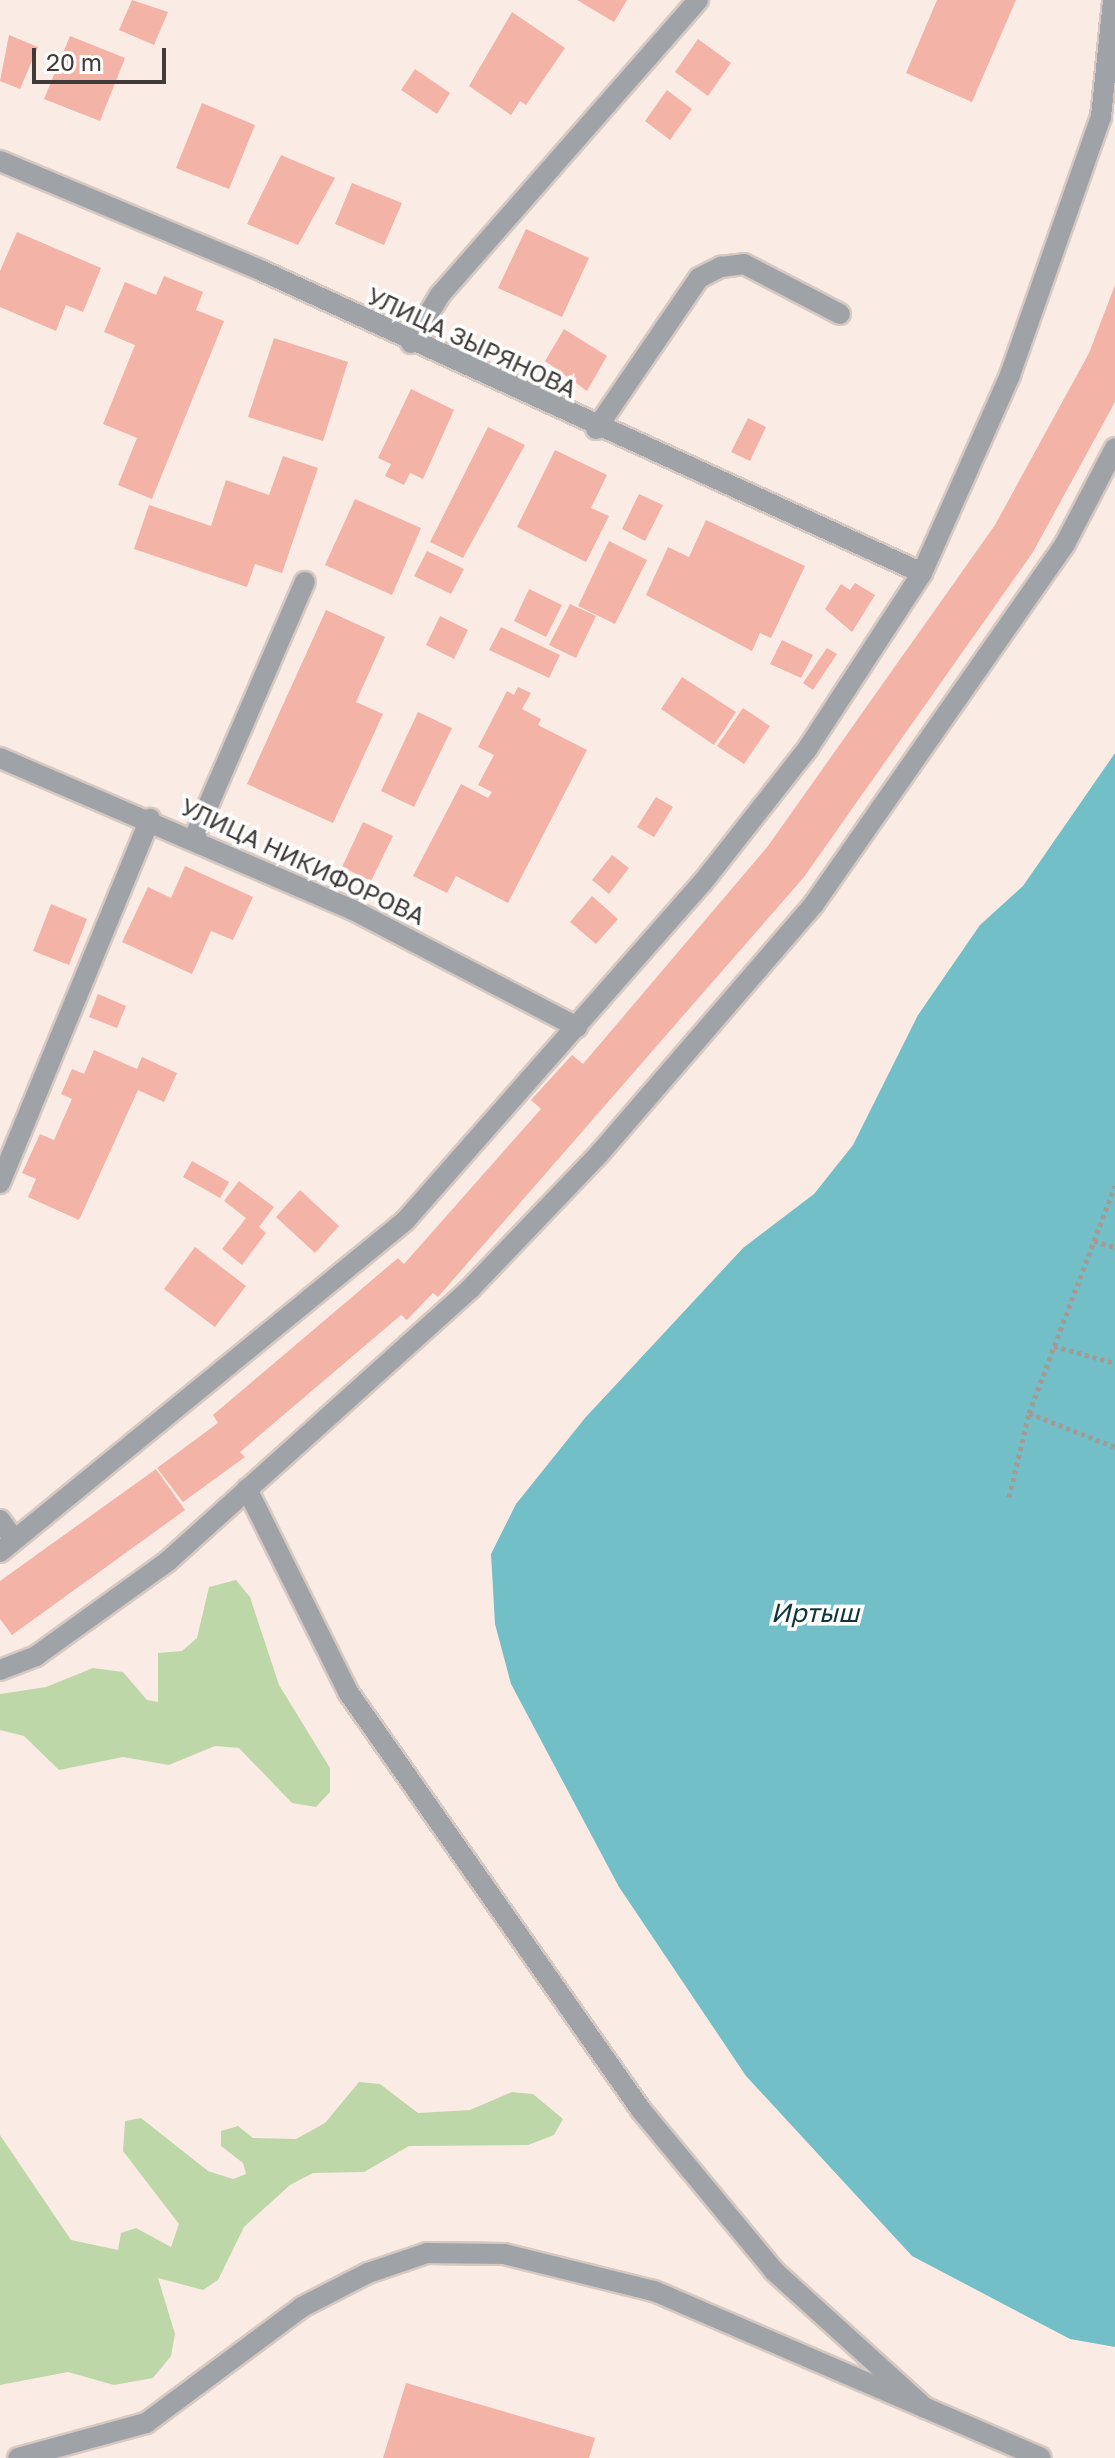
<!DOCTYPE html>
<meta charset="utf-8">
<style>
body{margin:0}
#map{position:relative;width:1115px;height:2458px;overflow:hidden;background:#faece5;font-family:"Golos Text",sans-serif}
div>[style]{position:absolute}
.green>*{inset:0;background:#bed7a8}
.water>*{inset:0;background:#72bfc8}
.building>*{inset:0;background:#f3b3a7}
.path>*{height:5px;margin-top:-2.5px;transform-origin:0;background:repeating-linear-gradient(90deg,#a39a94 0 4px,transparent 0 8px)}
.roads{filter:drop-shadow(2px 0 #d5c9c2) drop-shadow(-2px 0 #d5c9c2) drop-shadow(0 2px #d5c9c2) drop-shadow(0 -2px #d5c9c2)}
.service>*{height:20px;margin:-10px;padding:0 10px;transform-origin:10px;border-radius:10px;background:#9fa3a7}
.minor>*{height:20px;margin:-10px;padding:0 10px;transform-origin:10px;border-radius:10px;background:#9fa3a7}
span{translate:-50% -50%;white-space:nowrap;text-align:center;line-height:1.15;-webkit-text-stroke:7px #fff;paint-order:stroke}
.street-label{font-size:24px;color:#403b38}
.water-label{font-size:26px;color:#10363b;font-style:italic}
.scale{position:absolute;left:32px;top:48px;width:134px;height:36px;box-sizing:border-box;border:4px solid #403b38;border-top:0;padding-left:10px;font-size:24px;line-height:28px;white-space:nowrap;color:#403b38;-webkit-text-stroke:6px #fff;paint-order:stroke}
</style>
<div id="map">
<div class="green">
<div style="clip-path:polygon(236px 1580px,250px 1597px,279px 1685px,330px 1768px,330px 1792px,316px 1807px,292px 1803px,239px 1748px,215px 1746px,169px 1765px,123px 1757px,59px 1770px,24px 1736px,0 1730px,0 1694px,46px 1687px,93px 1668px,123px 1672px,147px 1700px,158px 1702px,158px 1653px,182px 1651px,197px 1638px,209px 1587px)"></div>
<div style="clip-path:polygon(359px 2082px,380px 2084px,418px 2113px,470px 2110px,512px 2092px,533px 2094px,563px 2119px,554px 2135px,528px 2145px,409px 2146px,364px 2172px,313px 2173px,290px 2185px,244px 2227px,218px 2280px,203px 2290px,158px 2278px,175px 2334px,171px 2356px,153px 2378px,114px 2385px,68px 2372px,0 2385px,0 2135px,71px 2240px,118px 2250px,121px 2233px,136px 2228px,171px 2247px,179px 2224px,123px 2151px,125px 2121px,141px 2118px,208px 2171px,233px 2179px,246px 2174px,243px 2163px,221px 2146px,221px 2131px,238px 2126px,253px 2138px,296px 2139px,325px 2123px)"></div>
</div>
<div class="water">
<div style="clip-path:polygon(1115px 753px,1115px 2347px,1070px 2339px,912px 2256px,746px 2076px,619px 1887px,511px 1684px,495px 1624px,491px 1554px,516px 1504px,585px 1418px,743px 1248px,814px 1194px,853px 1145px,918px 1015px,980px 925px,1023px 886px)"></div>
</div>
<div class="building">
<div style="clip-path:polygon(132px 0,168px 12px,154px 45px,119px 30px)"></div>
<div style="clip-path:polygon(577px 0,627px 0,614px 22px)"></div>
<div style="clip-path:polygon(937px 0,1016px 0,972px 102px,906px 73px)"></div>
<div style="clip-path:polygon(512px 12px,565px 48px,526px 105px,520px 101px,511px 115px,469px 86px)"></div>
<div style="clip-path:polygon(9px 35px,38px 47px,20px 89px,0 81px)"></div>
<div style="clip-path:polygon(70px 36px,125px 58px,100px 121px,44px 99px)"></div>
<div style="clip-path:polygon(698px 39px,731px 63px,708px 96px,675px 72px)"></div>
<div style="clip-path:polygon(415px 69px,450px 93px,437px 114px,401px 90px)"></div>
<div style="clip-path:polygon(667px 90px,692px 109px,670px 140px,645px 121px)"></div>
<div style="clip-path:polygon(202px 103px,255px 125px,229px 189px,176px 168px)"></div>
<div style="clip-path:polygon(281px 155px,335px 178px,298px 245px,247px 224px)"></div>
<div style="clip-path:polygon(352px 183px,402px 203px,384px 245px,335px 224px)"></div>
<div style="clip-path:polygon(526px 229px,589px 258px,562px 317px,498px 288px)"></div>
<div style="clip-path:polygon(17px 232px,101px 268px,83px 312px,66px 305px,56px 331px,0 307px,0 271px)"></div>
<div style="clip-path:polygon(164px 276px,203px 292px,196px 310px,224px 321px,152px 499px,118px 485px,137px 438px,103px 424px,135px 345px,104px 332px,125px 282px,156px 295px)"></div>
<div style="clip-path:polygon(1115px 285px,1115px 402px,1033px 552px,804px 877px,438px 1297px,433px 1293px,407px 1320px,401px 1315px,240px 1452px,245px 1457px,183px 1502px,157px 1468px,218px 1423px,213px 1415px,398px 1258px,404px 1264px,541px 1109px,531px 1100px,572px 1055px,583px 1064px,768px 846px,995px 525px,1089px 353px)"></div>
<div style="clip-path:polygon(564px 329px,607px 356px,587px 391px,545px 361px)"></div>
<div style="clip-path:polygon(274px 338px,348px 362px,323px 441px,248px 417px)"></div>
<div style="clip-path:polygon(411px 389px,454px 410px,423px 479px,410px 473px,404px 485px,385px 476px,391px 464px,378px 458px)"></div>
<div style="clip-path:polygon(748px 418px,766px 427px,750px 461px,731px 452px)"></div>
<div style="clip-path:polygon(488px 427px,525px 445px,463px 558px,430px 542px)"></div>
<div style="clip-path:polygon(555px 450px,607px 475px,591px 508px,609px 516px,586px 562px,517px 527px)"></div>
<div style="clip-path:polygon(283px 456px,318px 468px,282px 573px,255px 564px,247px 587px,134px 549px,149px 505px,211px 526px,226px 480px,269px 495px)"></div>
<div style="clip-path:polygon(639px 494px,663px 505px,645px 541px,622px 529px)"></div>
<div style="clip-path:polygon(355px 499px,421px 528px,392px 595px,325px 565px)"></div>
<div style="clip-path:polygon(706px 520px,805px 566px,771px 638px,760px 633px,752px 651px,646px 595px,668px 547px,689px 557px)"></div>
<div style="clip-path:polygon(609px 541px,647px 560px,615px 624px,578px 606px)"></div>
<div style="clip-path:polygon(427px 551px,464px 569px,451px 594px,414px 576px)"></div>
<div style="clip-path:polygon(855px 583px,875px 595px,852px 632px,825px 609px,841px 584px,850px 590px)"></div>
<div style="clip-path:polygon(529px 589px,562px 605px,546px 637px,514px 621px)"></div>
<div style="clip-path:polygon(570px 604px,596px 616px,576px 658px,549px 645px)"></div>
<div style="clip-path:polygon(326px 610px,385px 637px,356px 702px,383px 714px,333px 823px,247px 784px)"></div>
<div style="clip-path:polygon(440px 616px,468px 630px,454px 659px,426px 645px)"></div>
<div style="clip-path:polygon(501px 627px,560px 655px,549px 678px,489px 650px)"></div>
<div style="clip-path:polygon(782px 640px,813px 655px,801px 678px,770px 664px)"></div>
<div style="clip-path:polygon(827px 648px,837px 654px,813px 690px,803px 683px)"></div>
<div style="clip-path:polygon(682px 677px,736px 712px,714px 745px,661px 709px)"></div>
<div style="clip-path:polygon(518px 687px,531px 693px,522px 709px,541px 719px,538px 725px,587px 750px,508px 903px,456px 876px,447px 893px,413px 876px,461px 784px,488px 798px,492px 792px,478px 785px,494px 755px,478px 747px,507px 691px,514px 695px)"></div>
<div style="clip-path:polygon(743px 708px,770px 726px,744px 764px,717px 746px)"></div>
<div style="clip-path:polygon(418px 712px,452px 728px,414px 807px,381px 791px)"></div>
<div style="clip-path:polygon(656px 797px,673px 807px,654px 837px,637px 827px)"></div>
<div style="clip-path:polygon(363px 822px,393px 836px,371px 881px,342px 867px)"></div>
<div style="clip-path:polygon(612px 855px,629px 868px,609px 894px,592px 880px)"></div>
<div style="clip-path:polygon(185px 866px,253px 897px,233px 940px,211px 931px,192px 974px,122px 942px,148px 887px,171px 898px)"></div>
<div style="clip-path:polygon(592px 896px,618px 919px,596px 944px,570px 922px)"></div>
<div style="clip-path:polygon(51px 904px,87px 919px,69px 965px,33px 951px)"></div>
<div style="clip-path:polygon(98px 994px,126px 1006px,117px 1028px,89px 1017px)"></div>
<div style="clip-path:polygon(94px 1050px,137px 1069px,142px 1057px,177px 1073px,164px 1102px,138px 1090px,79px 1220px,28px 1197px,36px 1179px,22px 1173px,40px 1134px,54px 1140px,72px 1099px,61px 1094px,72px 1069px,84px 1074px)"></div>
<div style="clip-path:polygon(192px 1161px,229px 1182px,220px 1198px,183px 1177px)"></div>
<div style="clip-path:polygon(239px 1181px,274px 1207px,259px 1227px,266px 1233px,242px 1265px,222px 1249px,246px 1218px,224px 1201px)"></div>
<div style="clip-path:polygon(300px 1190px,339px 1226px,315px 1253px,276px 1217px)"></div>
<div style="clip-path:polygon(195px 1247px,246px 1286px,215px 1327px,164px 1289px)"></div>
<div style="clip-path:polygon(156px 1469px,185px 1510px,12px 1635px,0 1619px,0 1581px)"></div>
<div style="clip-path:polygon(406px 2383px,595px 2438px,589px 2458px,383px 2458px)"></div>
</div>
<div class="path">
<div style="left:1094px;top:1241px;width:22px;rotate:16deg"></div>
<div style="left:1054px;top:1346px;width:63px;rotate:15.6deg"></div>
<div style="left:1029px;top:1413px;width:92px;rotate:21.6deg"></div>
<div style="left:1009px;top:1497px;width:86px;rotate:-76.6deg"></div>
<div style="left:1029px;top:1413px;width:243px;rotate:-69.3deg"></div>
</div>
<div class="roads">
<div class="service">
<div style="left:411px;top:343px;width:56px;rotate:-58.9deg"></div>
<div style="left:440px;top:295px;width:392px;rotate:-48.8deg"></div>
<div style="left:596px;top:429px;width:183px;rotate:-55.7deg"></div>
<div style="left:699px;top:278px;width:25px;rotate:-27deg"></div>
<div style="left:721px;top:267px;width:23px;rotate:-7deg"></div>
<div style="left:744px;top:264px;width:108px;rotate:27.5deg"></div>
<div style="left:194px;top:838px;width:279px;rotate:-66.6deg"></div>
<div style="left:0;top:1183px;width:394px;rotate:-67.6deg"></div>
<div style="left:247px;top:1489px;width:227px;rotate:63.5deg"></div>
<div style="left:348px;top:1692px;width:510px;rotate:54.97deg"></div>
<div style="left:641px;top:2110px;width:209px;rotate:50.4deg"></div>
<div style="left:774px;top:2271px;width:204px;rotate:42.2deg"></div>
<div style="left:0;top:1670px;width:39px;rotate:-21deg"></div>
<div style="left:36px;top:1656px;width:163px;rotate:-35.7deg"></div>
<div style="left:168px;top:1561px;width:406px;rotate:-42deg"></div>
<div style="left:470px;top:1289px;width:188px;rotate:-46.3deg"></div>
<div style="left:600px;top:1153px;width:328px;rotate:-49.3deg"></div>
<div style="left:814px;top:904px;width:439px;rotate:-55.1deg"></div>
<div style="left:1065px;top:544px;width:108px;rotate:-62.5deg"></div>
<div style="left:18px;top:2458px;width:133px;rotate:-15.3deg"></div>
<div style="left:146px;top:2423px;width:194px;rotate:-36.6deg"></div>
<div style="left:302px;top:2307px;width:74px;rotate:-27.3deg"></div>
<div style="left:368px;top:2273px;width:62px;rotate:-18.7deg"></div>
<div style="left:427px;top:2253px;width:77px;rotate:0.7deg"></div>
<div style="left:504px;top:2254px;width:154px;rotate:13.9deg"></div>
<div style="left:654px;top:2291px;width:421px;rotate:23.3deg"></div>
</div>
<div class="minor">
<div style="left:0;top:161px;width:280px;rotate:22.7deg"></div>
<div style="left:258px;top:269px;width:730px;rotate:24.6deg"></div>
<div style="left:0;top:758px;width:384px;rotate:23.3deg"></div>
<div style="left:353px;top:910px;width:253px;rotate:27.6deg"></div>
<div style="left:0;top:1520px;width:24px;rotate:54deg"></div>
<div style="left:0;top:1552px;width:523px;rotate:-39.26deg"></div>
<div style="left:405px;top:1221px;width:451px;rotate:-48.7deg"></div>
<div style="left:703px;top:882px;width:170px;rotate:-51.9deg"></div>
<div style="left:808px;top:748px;width:209px;rotate:-56.9deg"></div>
<div style="left:922px;top:573px;width:217px;rotate:-66deg"></div>
<div style="left:1010px;top:375px;width:274px;rotate:-70.6deg"></div>
<div style="left:1101px;top:117px;width:118px;rotate:-84.1deg"></div>
</div>
</div>
<div class="street-label">
<span style="left:472px;top:342px;rotate:25deg">УЛИЦА ЗЫРЯНОВА</span>
<span style="left:303px;top:861px;rotate:25deg">УЛИЦА НИКИФОРОВА</span>
</div>
<div class="water-label">
<span style="left:815px;top:1613px">Иртыш</span>
</div>
<div class="scale">20 m</div>
</div>
